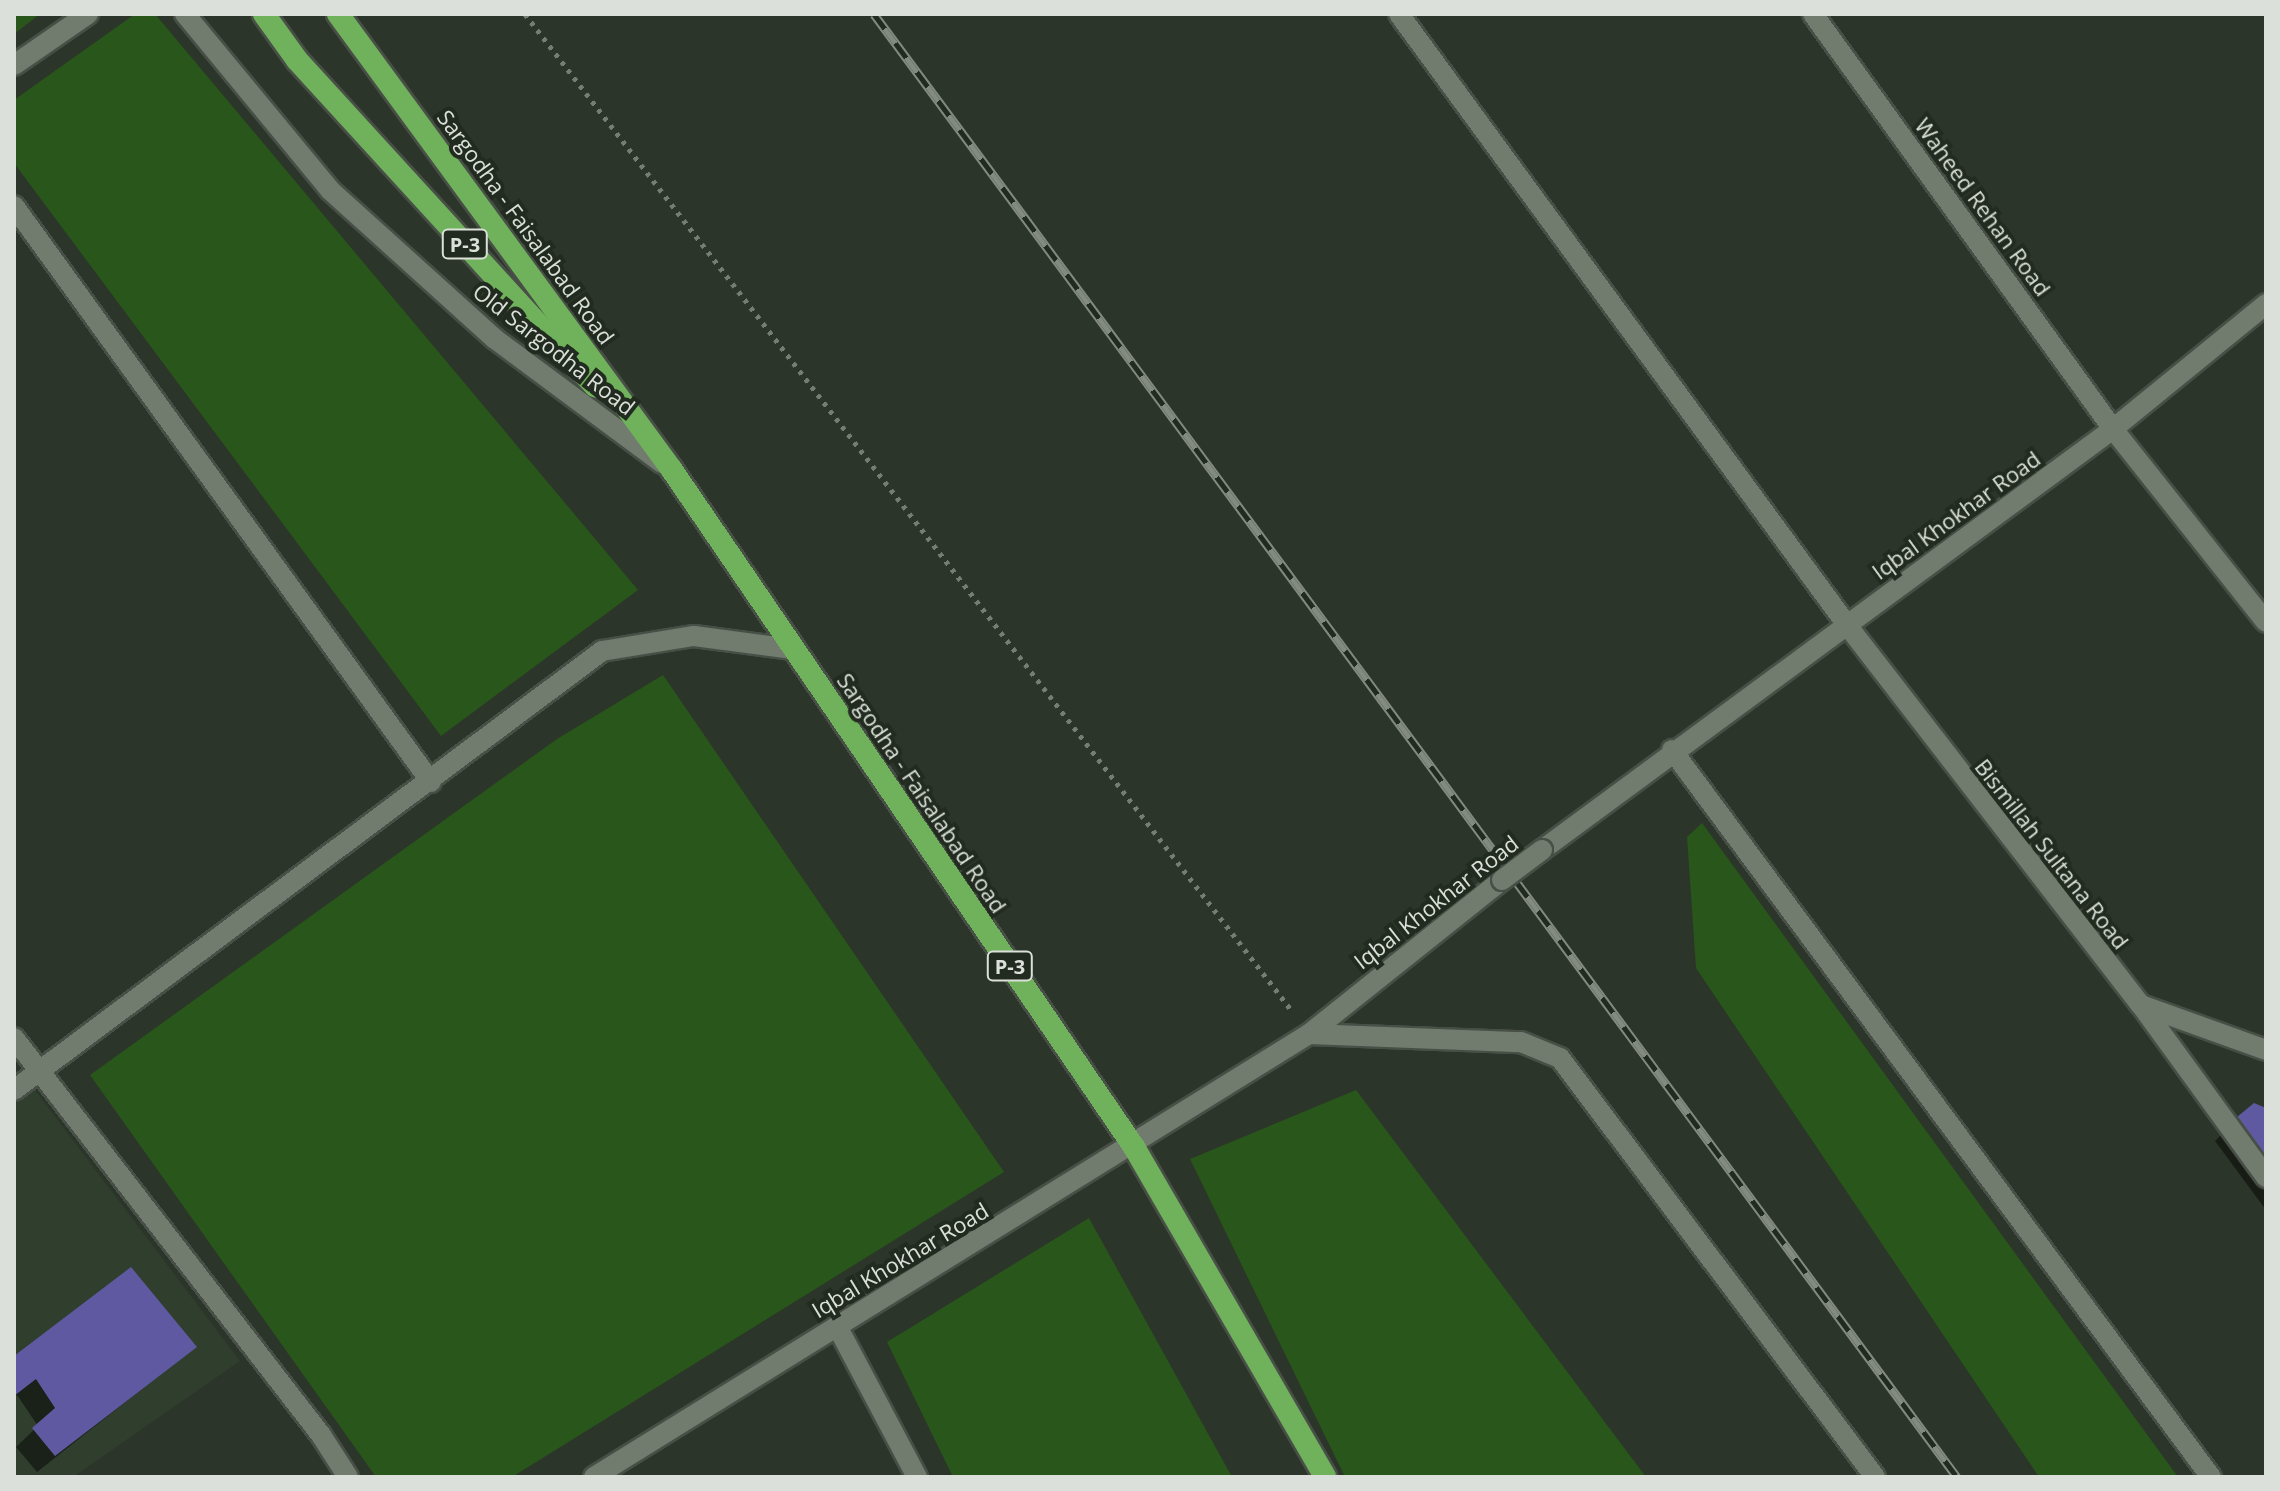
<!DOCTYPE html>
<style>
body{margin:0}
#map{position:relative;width:2280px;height:1491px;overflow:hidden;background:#2c3529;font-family:"Open Sans",sans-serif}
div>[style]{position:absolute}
.built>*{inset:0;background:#303e2d}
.green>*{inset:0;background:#29561b}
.shadow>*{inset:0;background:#0007}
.building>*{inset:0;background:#5f59a1}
.path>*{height:5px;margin-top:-2.5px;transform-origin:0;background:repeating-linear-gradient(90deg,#767e74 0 4px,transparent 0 10px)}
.roads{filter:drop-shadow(2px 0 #484f46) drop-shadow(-2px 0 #484f46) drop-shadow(0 2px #484f46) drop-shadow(0 -2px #484f46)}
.minor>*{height:20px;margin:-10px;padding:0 10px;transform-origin:10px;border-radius:10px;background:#717c6e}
.tertiary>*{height:20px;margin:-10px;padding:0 10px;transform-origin:10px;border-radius:10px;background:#717c6e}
.secondary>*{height:20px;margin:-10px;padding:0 10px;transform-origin:10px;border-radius:10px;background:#717c6e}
.trunk>*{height:22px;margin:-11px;padding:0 11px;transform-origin:11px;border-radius:11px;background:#70b25c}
.rail>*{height:9px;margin-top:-4.5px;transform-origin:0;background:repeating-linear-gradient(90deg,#222b1f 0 18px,#838b81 0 36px);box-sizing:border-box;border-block:2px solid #838b81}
.bridges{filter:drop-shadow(2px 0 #484f46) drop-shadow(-2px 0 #484f46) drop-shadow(0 2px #484f46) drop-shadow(0 -2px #484f46)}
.secondary-bridge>*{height:20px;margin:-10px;padding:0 10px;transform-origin:10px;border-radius:10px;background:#717c6e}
span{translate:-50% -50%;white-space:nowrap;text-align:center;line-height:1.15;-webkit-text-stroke:8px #222b1f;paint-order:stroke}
.shield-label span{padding:2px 6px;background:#222b1f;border:2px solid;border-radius:6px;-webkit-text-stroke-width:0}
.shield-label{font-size:20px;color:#dbe1da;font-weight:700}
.street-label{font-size:22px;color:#dbe1da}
.frame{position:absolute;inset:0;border:16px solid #dbe1da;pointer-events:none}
</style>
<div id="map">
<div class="built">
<div style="clip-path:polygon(35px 1090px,240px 1361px,73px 1477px,14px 1477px,14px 1105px)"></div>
</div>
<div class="green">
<div style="clip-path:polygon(14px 14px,40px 14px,14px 34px)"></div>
<div style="clip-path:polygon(135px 14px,155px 14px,638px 590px,441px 736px,14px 163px,14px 100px)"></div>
<div style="clip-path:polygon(663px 675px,1004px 1172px,512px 1477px,376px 1477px,90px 1075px,557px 739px)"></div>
<div style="clip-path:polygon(1702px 823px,2178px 1477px,2039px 1477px,1696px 968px,1687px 837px)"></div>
<div style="clip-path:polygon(1356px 1090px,1646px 1477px,1345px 1477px,1190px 1159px)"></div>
<div style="clip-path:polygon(1089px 1218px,1232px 1477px,953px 1477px,887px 1342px)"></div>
</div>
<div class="shadow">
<div style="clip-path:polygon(2266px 1110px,2266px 1210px,2215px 1141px,2238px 1118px)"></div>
<div style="clip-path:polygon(195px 1347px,37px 1472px,16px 1447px,38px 1426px,17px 1395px,14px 1397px,14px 1359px)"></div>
</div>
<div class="building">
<div style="clip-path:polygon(2254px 1103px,2266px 1108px,2266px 1156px,2237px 1117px)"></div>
<div style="clip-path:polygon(131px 1267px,197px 1347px,55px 1456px,32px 1428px,55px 1408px,36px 1379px,14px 1396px,14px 1356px)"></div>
</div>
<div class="path">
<div style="left:525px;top:14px;width:1258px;rotate:52.43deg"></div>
</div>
<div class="roads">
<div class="minor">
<div style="left:185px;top:14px;width:228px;rotate:50.5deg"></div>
<div style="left:330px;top:190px;width:222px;rotate:42.1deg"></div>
<div style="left:495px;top:339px;width:208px;rotate:36.6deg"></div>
<div style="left:1399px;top:14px;width:758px;rotate:53.75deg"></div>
<div style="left:1813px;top:14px;width:512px;rotate:54.14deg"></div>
<div style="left:2113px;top:429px;width:246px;rotate:51.6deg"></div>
<div style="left:14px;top:65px;width:90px;rotate:-34.6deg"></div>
<div style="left:14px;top:206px;width:711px;rotate:54.1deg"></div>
<div style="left:1672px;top:750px;width:905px;rotate:53.45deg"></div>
<div style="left:2141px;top:1005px;width:213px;rotate:54deg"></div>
<div style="left:1309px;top:1034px;width:212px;rotate:2.2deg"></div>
<div style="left:1521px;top:1042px;width:42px;rotate:22.3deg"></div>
<div style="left:1560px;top:1058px;width:524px;rotate:53.06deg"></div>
<div style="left:14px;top:1038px;width:502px;rotate:52.29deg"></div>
<div style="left:321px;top:1435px;width:50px;rotate:57.3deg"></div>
<div style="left:14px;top:1090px;width:734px;rotate:-36.74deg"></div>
<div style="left:602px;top:651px;width:93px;rotate:-9.3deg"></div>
<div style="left:694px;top:636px;width:98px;rotate:7.6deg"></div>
<div style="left:837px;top:1326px;width:171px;rotate:62.1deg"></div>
</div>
<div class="tertiary">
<div style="left:1847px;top:625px;width:480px;rotate:52.3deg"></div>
<div style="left:2141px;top:1005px;width:133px;rotate:19.8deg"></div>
</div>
<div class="secondary">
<div style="left:1542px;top:850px;width:709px;rotate:-36.4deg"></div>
<div style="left:2113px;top:429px;width:198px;rotate:-39.2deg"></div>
<div style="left:594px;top:1477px;width:841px;rotate:-31.78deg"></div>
<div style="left:1309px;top:1034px;width:247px;rotate:-38.6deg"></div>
</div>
<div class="trunk">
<div style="left:264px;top:14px;width:57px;rotate:54.3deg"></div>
<div style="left:297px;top:60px;width:442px;rotate:47.6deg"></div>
<div style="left:338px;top:14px;width:565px;rotate:53.78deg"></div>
<div style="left:672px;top:470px;width:820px;rotate:55.69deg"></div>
<div style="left:1134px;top:1147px;width:381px;rotate:59.9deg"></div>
</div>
</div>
<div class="rail">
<div style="left:874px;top:14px;width:1820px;rotate:53.49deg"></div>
</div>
<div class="bridges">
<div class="secondary-bridge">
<div style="left:1502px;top:880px;width:50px;rotate:-36.9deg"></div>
</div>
</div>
<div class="shield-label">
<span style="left:465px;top:244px">P-3</span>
<span style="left:1010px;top:966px">P-3</span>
</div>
<div class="street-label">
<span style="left:1983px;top:207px;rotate:54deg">Waheed Rehan Road</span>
<span style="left:526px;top:227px;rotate:54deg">Sargodha - Faisalabad Road</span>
<span style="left:554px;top:349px;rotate:38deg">Old Sargodha Road</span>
<span style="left:1956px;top:515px;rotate:-36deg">Iqbal Khokhar Road</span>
<span style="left:922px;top:793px;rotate:56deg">Sargodha - Faisalabad Road</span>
<span style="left:2052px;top:854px;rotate:52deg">Bismillah Sultana Road</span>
<span style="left:1436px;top:902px;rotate:-38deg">Iqbal Khokhar Road</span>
<span style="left:900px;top:1260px;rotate:-31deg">Iqbal Khokhar Road</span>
</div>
<div class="frame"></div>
</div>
